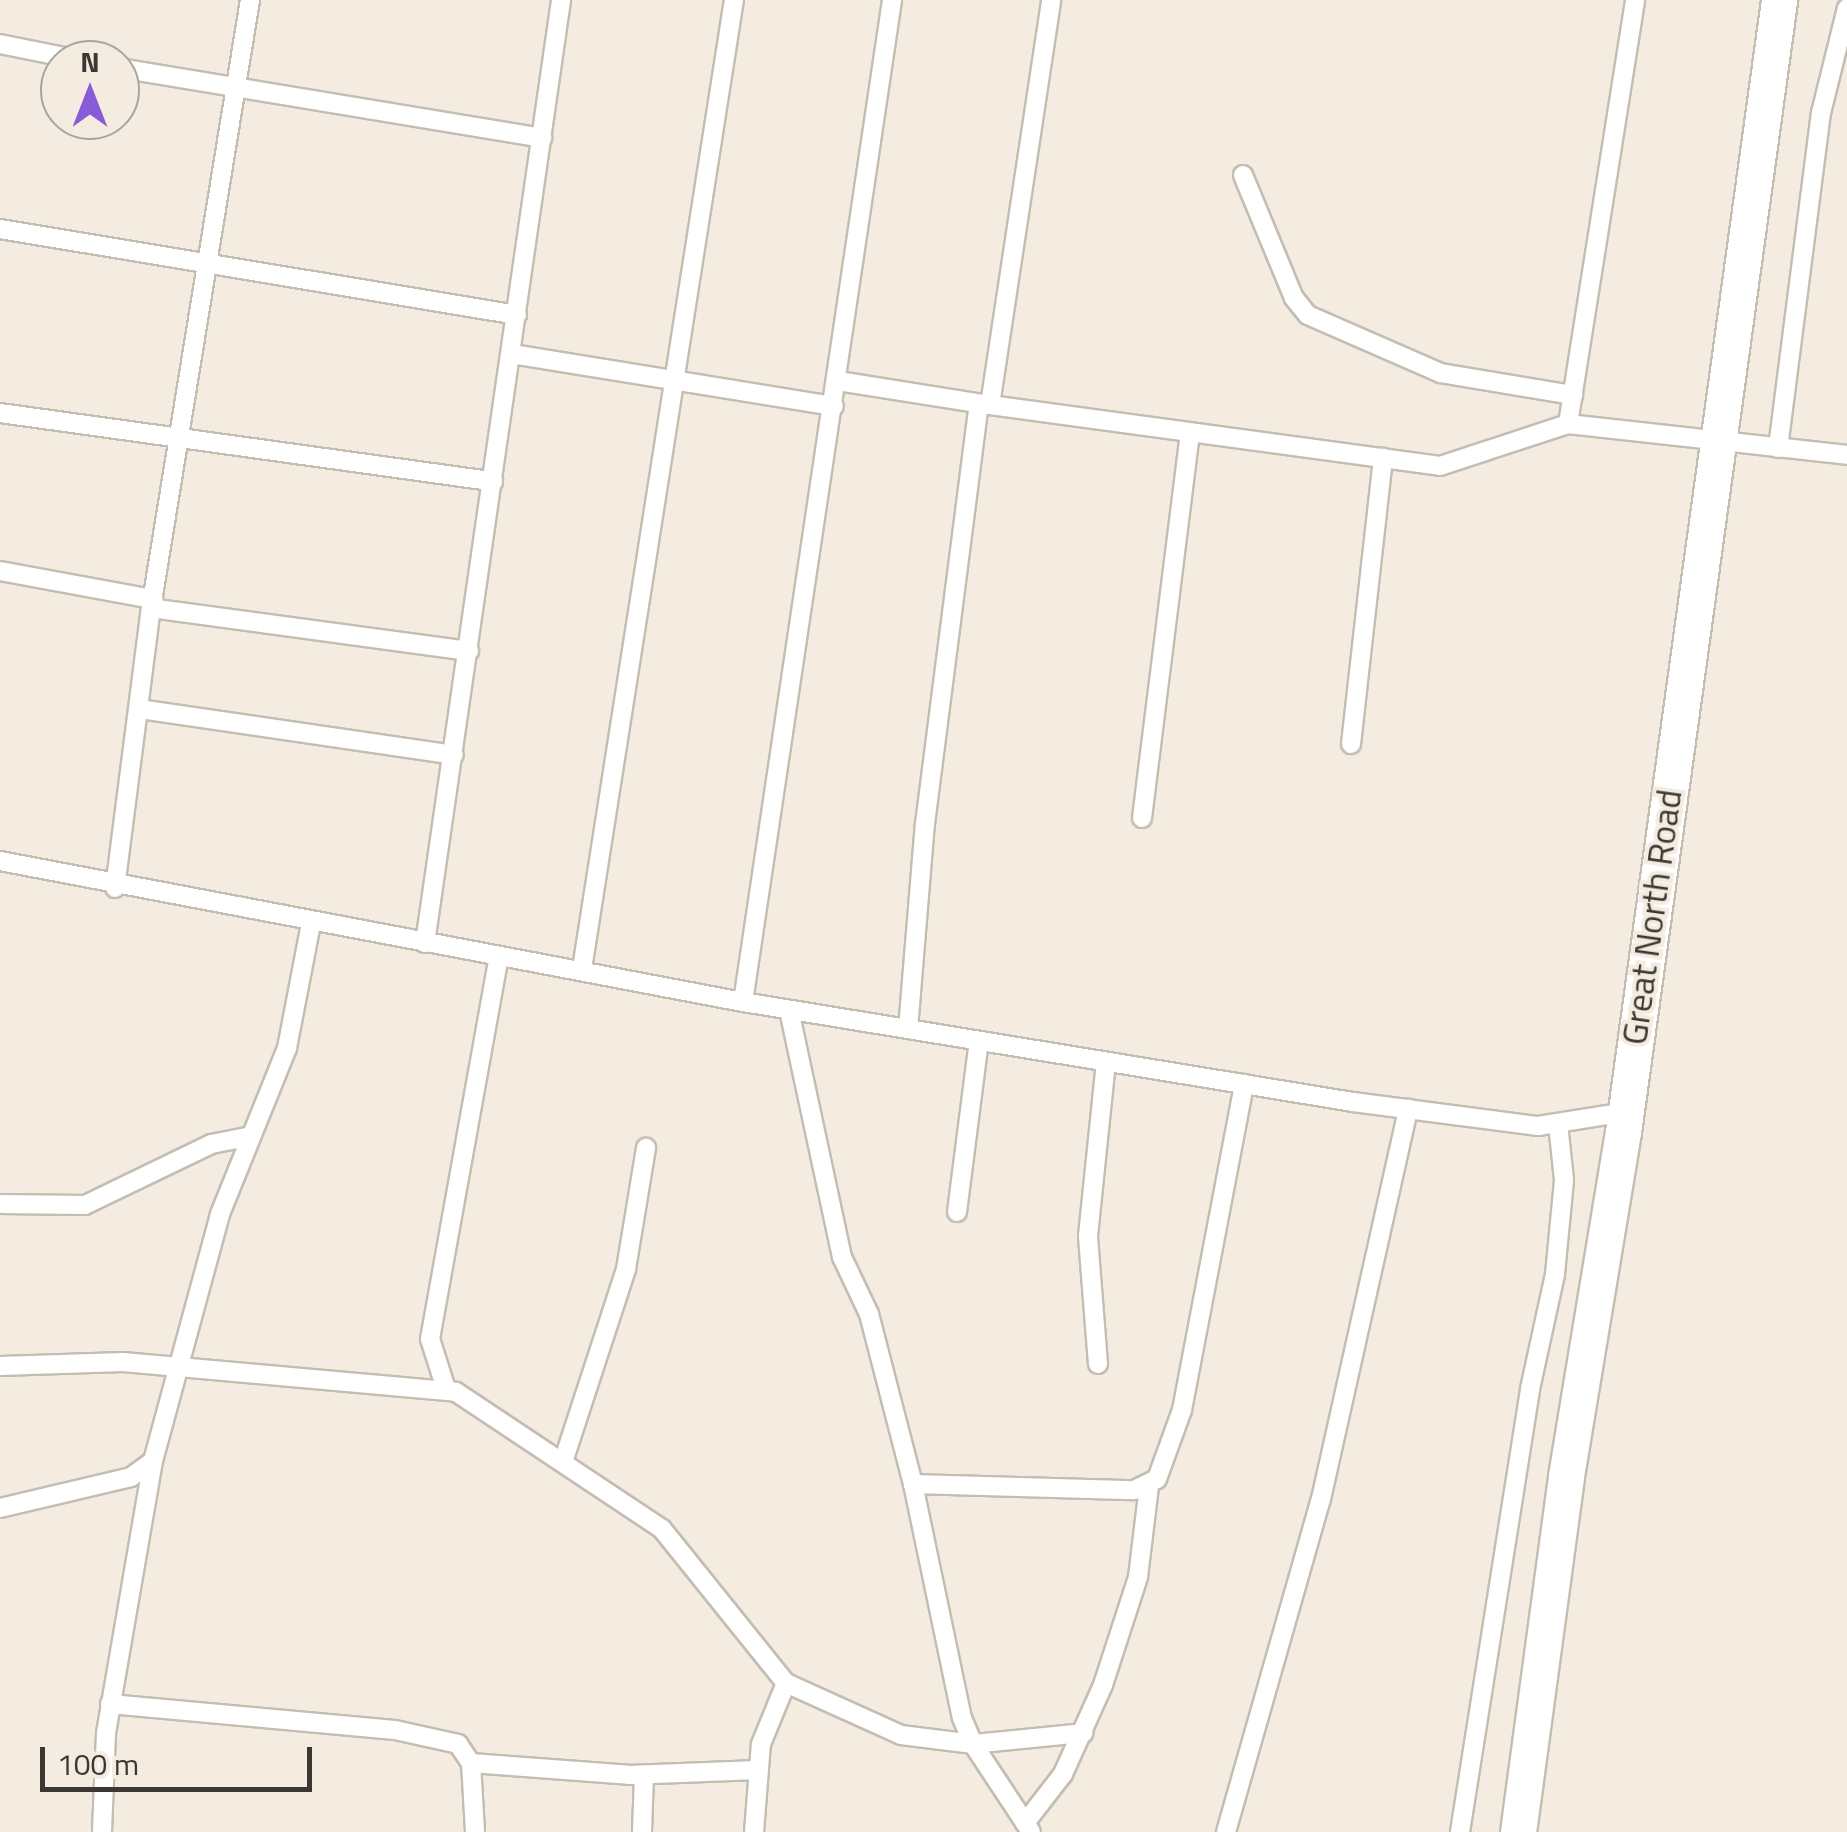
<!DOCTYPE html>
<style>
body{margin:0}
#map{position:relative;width:1847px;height:1832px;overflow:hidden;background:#f4ece0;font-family:"Titillium Web",sans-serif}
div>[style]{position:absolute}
.roads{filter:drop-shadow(2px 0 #c4bdb1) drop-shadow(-2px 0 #c4bdb1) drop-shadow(0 2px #c4bdb1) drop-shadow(0 -2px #c4bdb1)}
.street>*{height:18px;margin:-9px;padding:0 9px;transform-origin:9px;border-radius:9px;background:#fff}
.highway>*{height:35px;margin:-17.5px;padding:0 17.5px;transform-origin:17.5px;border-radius:17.5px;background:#fff}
span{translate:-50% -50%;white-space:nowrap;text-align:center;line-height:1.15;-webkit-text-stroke:8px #f4ece0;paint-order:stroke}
.street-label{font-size:35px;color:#3b3833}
.north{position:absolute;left:40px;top:40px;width:100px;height:100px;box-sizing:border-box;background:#f4ece0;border:2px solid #aaa49b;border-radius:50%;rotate:0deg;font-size:28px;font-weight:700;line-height:40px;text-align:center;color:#3b3833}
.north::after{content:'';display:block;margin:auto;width:35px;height:45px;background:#875cd6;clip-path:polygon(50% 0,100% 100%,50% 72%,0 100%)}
.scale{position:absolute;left:40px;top:1747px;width:272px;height:45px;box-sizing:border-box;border:5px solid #3b3833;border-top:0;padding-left:12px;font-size:30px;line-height:35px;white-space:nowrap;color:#3b3833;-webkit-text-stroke:8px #f4ece0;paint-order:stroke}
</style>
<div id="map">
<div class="roads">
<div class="street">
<div style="left:0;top:44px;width:81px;rotate:11.4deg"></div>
<div style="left:120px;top:68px;width:428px;rotate:9.4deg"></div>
<div style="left:1243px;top:175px;width:133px;rotate:67.5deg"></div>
<div style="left:1294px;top:298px;width:22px;rotate:51deg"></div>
<div style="left:1308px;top:315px;width:145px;rotate:23.6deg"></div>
<div style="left:1441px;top:373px;width:134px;rotate:9.5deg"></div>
<div style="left:0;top:229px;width:524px;rotate:9.44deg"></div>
<div style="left:512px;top:354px;width:326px;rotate:9.2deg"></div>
<div style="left:838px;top:381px;width:154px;rotate:9deg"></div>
<div style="left:990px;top:405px;width:410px;rotate:-81.4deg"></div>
<div style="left:990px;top:405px;width:454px;rotate:7.7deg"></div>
<div style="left:1440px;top:466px;width:135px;rotate:-18.2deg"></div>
<div style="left:1568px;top:424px;width:281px;rotate:6.3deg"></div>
<div style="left:0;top:413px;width:498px;rotate:7.9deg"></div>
<div style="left:1568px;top:424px;width:429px;rotate:-81deg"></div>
<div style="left:1778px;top:448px;width:338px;rotate:-82.7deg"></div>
<div style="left:1821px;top:113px;width:108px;rotate:-76.1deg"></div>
<div style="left:0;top:571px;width:156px;rotate:10.4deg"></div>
<div style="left:151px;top:608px;width:321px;rotate:7.7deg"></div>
<div style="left:139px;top:709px;width:318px;rotate:8.3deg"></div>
<div style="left:1351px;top:744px;width:288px;rotate:-83.6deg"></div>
<div style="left:1142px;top:818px;width:386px;rotate:-82.9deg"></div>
<div style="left:0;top:861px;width:756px;rotate:10.75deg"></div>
<div style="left:743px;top:1002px;width:618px;rotate:9.31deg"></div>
<div style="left:1353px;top:1102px;width:187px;rotate:7.4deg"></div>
<div style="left:1538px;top:1126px;width:88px;rotate:-9.1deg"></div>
<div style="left:115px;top:888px;width:282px;rotate:-82.7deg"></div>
<div style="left:151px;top:608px;width:616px;rotate:-80.75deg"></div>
<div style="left:425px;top:943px;width:953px;rotate:-81.79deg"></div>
<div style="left:582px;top:969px;width:981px;rotate:-81.09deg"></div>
<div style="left:743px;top:1002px;width:1013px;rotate:-81.54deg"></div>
<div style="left:789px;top:1010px;width:253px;rotate:77.9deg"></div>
<div style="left:842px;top:1257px;width:63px;rotate:64.7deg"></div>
<div style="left:869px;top:1314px;width:176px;rotate:75.5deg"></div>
<div style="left:913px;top:1484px;width:239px;rotate:78.2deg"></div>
<div style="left:962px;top:1718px;width:28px;rotate:67deg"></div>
<div style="left:973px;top:1744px;width:111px;rotate:-5.7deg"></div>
<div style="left:908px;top:1029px;width:206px;rotate:-85.3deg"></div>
<div style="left:925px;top:824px;width:423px;rotate:-82.7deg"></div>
<div style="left:0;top:1204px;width:85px;rotate:0.7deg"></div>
<div style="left:85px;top:1205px;width:140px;rotate:-25.8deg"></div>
<div style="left:211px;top:1144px;width:36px;rotate:-11deg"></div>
<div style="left:957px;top:1212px;width:172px;rotate:-82.7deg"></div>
<div style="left:1098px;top:1364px;width:128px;rotate:-94.5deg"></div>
<div style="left:1088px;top:1236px;width:175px;rotate:-84.1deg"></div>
<div style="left:0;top:1366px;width:123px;rotate:-1.9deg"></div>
<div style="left:123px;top:1362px;width:334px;rotate:5.1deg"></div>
<div style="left:456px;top:1392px;width:247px;rotate:33.6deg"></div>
<div style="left:662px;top:1529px;width:198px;rotate:51.2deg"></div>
<div style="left:786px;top:1683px;width:126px;rotate:24.3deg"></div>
<div style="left:901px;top:1735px;width:73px;rotate:7.1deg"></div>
<div style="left:973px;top:1744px;width:105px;rotate:56.6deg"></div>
<div style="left:446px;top:1389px;width:52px;rotate:-107.7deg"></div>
<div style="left:430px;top:1339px;width:389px;rotate:-79.8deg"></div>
<div style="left:564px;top:1459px;width:200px;rotate:-71.9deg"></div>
<div style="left:626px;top:1269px;width:123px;rotate:-80.6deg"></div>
<div style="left:913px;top:1484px;width:221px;rotate:1.6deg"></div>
<div style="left:1134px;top:1490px;width:25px;rotate:-26deg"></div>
<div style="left:1157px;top:1479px;width:73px;rotate:-70.1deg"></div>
<div style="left:1182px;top:1410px;width:332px;rotate:-79.2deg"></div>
<div style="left:0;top:1508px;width:135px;rotate:-13.3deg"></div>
<div style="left:131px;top:1477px;width:27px;rotate:-36deg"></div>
<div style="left:153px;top:1461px;width:256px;rotate:-74.8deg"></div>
<div style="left:220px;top:1214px;width:179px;rotate:-68deg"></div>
<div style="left:287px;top:1048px;width:127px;rotate:-79.1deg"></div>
<div style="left:110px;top:1704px;width:286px;rotate:5.2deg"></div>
<div style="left:395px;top:1730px;width:65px;rotate:12.5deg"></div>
<div style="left:458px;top:1744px;width:23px;rotate:56deg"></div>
<div style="left:1025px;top:1823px;width:62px;rotate:-52.2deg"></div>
<div style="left:1063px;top:1774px;width:98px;rotate:-65.8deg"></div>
<div style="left:1103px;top:1685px;width:114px;rotate:-72deg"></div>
<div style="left:1138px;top:1577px;width:92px;rotate:-83.1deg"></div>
<div style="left:102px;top:1832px;width:99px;rotate:-87.7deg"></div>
<div style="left:106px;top:1733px;width:275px;rotate:-80.2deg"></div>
<div style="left:475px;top:1832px;width:69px;rotate:-93.3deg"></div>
<div style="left:471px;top:1763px;width:158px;rotate:4.3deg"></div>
<div style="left:629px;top:1775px;width:129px;rotate:-2.2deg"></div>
<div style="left:642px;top:1832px;width:57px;rotate:-88deg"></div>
<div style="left:754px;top:1832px;width:88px;rotate:-85.5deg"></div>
<div style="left:761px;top:1744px;width:66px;rotate:-67.7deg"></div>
<div style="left:1226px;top:1832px;width:346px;rotate:-74.1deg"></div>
<div style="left:1321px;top:1499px;width:400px;rotate:-77.4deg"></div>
<div style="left:1460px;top:1832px;width:448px;rotate:-81deg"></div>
<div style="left:1530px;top:1389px;width:118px;rotate:-77.7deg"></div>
<div style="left:1555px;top:1274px;width:94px;rotate:-84.5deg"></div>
<div style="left:1564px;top:1180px;width:56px;rotate:-96.1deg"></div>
</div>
<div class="highway">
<div style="left:1518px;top:1832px;width:359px;rotate:-82.3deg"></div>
<div style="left:1566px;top:1476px;width:349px;rotate:-80.6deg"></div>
<div style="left:1623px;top:1132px;width:1143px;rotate:-82.15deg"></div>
</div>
</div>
<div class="street-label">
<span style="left:1651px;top:917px;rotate:-82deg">Great North Road</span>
</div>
<div class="north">N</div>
<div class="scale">100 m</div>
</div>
